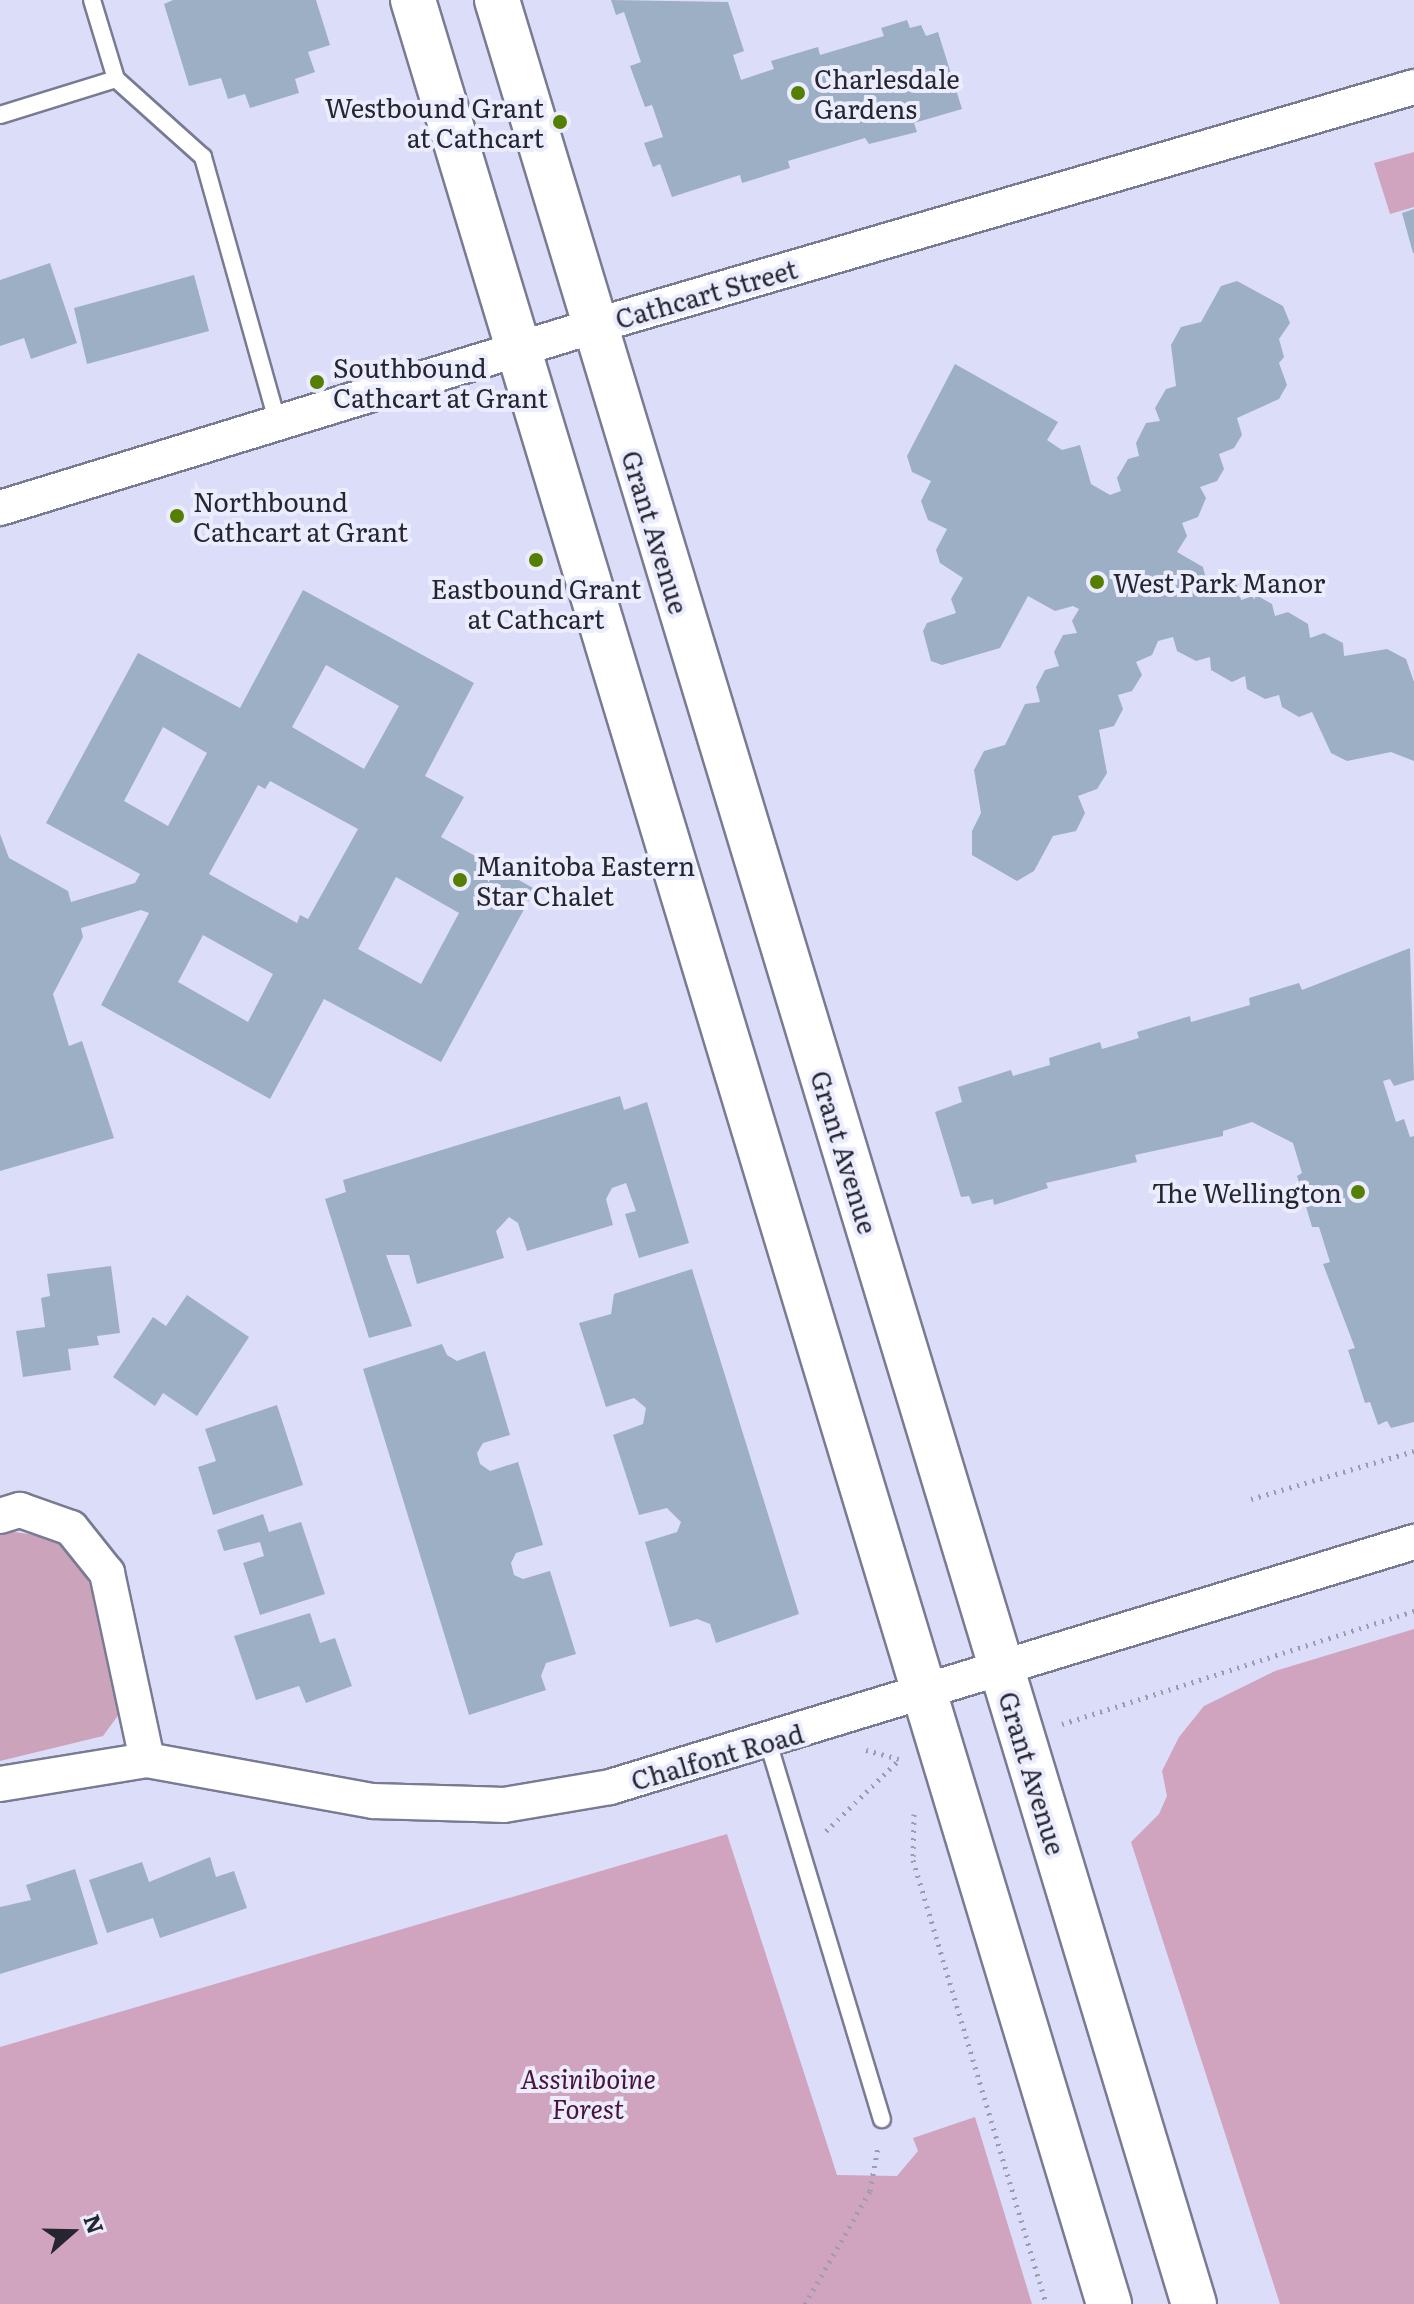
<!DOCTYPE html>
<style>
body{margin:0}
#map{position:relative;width:1414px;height:2304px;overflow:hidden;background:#dcdef9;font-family:Literata,serif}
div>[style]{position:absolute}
.green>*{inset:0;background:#cba3ba}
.forest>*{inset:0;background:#d0a4be}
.building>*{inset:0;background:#9cafc5}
.path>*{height:5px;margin-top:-2.5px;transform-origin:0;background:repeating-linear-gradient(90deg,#9b9cb1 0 2px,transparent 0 8px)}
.roads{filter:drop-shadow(2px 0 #797b93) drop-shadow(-2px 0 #797b93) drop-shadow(0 2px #797b93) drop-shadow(0 -2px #797b93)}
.service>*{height:16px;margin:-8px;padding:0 8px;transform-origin:8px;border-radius:8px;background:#fff}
.minor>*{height:34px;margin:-17px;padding:0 17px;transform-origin:17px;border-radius:17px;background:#fff}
.secondary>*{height:44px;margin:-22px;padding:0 22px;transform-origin:22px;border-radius:22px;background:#fff}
.dots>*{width:22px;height:22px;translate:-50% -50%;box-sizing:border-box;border:4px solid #ebecfd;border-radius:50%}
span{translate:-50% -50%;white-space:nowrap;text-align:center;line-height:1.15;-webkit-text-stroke:8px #ebecfd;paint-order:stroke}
.poi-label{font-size:26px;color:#252630}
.left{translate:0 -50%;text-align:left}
.right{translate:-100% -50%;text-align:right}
.street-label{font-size:26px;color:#252630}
.park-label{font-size:26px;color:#491438;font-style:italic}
.north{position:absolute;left:32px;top:2192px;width:80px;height:80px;-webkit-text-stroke:6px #ebecfd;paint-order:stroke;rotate:70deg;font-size:22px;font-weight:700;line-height:32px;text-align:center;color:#252630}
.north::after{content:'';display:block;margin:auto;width:28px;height:36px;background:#252630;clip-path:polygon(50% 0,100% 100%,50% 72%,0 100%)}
</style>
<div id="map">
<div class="green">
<div style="clip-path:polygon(14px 1532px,51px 1537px,79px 1562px,104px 1615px,125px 1706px,103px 1736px,0 1761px,0 1535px)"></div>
</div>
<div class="forest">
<div style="clip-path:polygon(1414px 152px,1414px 207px,1390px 214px,1374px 163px)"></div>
<div style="clip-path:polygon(1414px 1629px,1414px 2304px,1280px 2304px,1131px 1842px,1159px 1814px,1167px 1796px,1162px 1771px,1179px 1737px,1204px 1706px,1275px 1671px)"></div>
<div style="clip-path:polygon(727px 1834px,837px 2175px,897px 2176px,918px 2151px,913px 2138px,975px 2117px,1032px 2304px,0 2304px,0 2047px)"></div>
</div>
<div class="building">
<div style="clip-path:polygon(173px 0,316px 0,330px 45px,308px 52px,315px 72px,295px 79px,299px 93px,250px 108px,245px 94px,228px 99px,221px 78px,189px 86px,164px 4px)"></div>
<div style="clip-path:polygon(611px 0,728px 2px,744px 51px,733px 55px,741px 80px,774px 69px,771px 61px,818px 47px,820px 55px,884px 36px,881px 28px,907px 20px,910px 28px,921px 25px,926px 36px,938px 32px,962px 109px,914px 123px,917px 132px,869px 144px,865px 138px,788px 161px,790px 168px,742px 183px,740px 175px,672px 197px,660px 164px,653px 167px,644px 143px,663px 137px,652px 105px,645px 107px,630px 66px,641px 62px,624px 12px,616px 15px)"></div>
<div style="clip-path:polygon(1414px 209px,1414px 253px,1413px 253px,1402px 213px)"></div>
<div style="clip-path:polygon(50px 263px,77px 343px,31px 359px,24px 338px,0 346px,0 280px)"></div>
<div style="clip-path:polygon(194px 275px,209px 331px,87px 364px,74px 308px)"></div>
<div style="clip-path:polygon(1237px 281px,1283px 306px,1290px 323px,1279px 339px,1284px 357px,1279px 363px,1287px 385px,1279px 399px,1237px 418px,1242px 435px,1234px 448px,1219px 454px,1224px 469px,1217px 481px,1200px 487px,1206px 498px,1198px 517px,1182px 523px,1187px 536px,1177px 552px,1203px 567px,1206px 579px,1220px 575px,1238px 586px,1241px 600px,1256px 595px,1272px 604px,1275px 616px,1288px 612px,1308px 624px,1310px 638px,1324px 633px,1343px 643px,1344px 656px,1387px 649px,1406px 659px,1414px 682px,1414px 761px,1391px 752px,1347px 761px,1331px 753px,1312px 712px,1299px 717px,1282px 707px,1279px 695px,1265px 699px,1247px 689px,1245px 676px,1232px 682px,1211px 670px,1210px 657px,1196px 661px,1177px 651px,1173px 637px,1158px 641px,1152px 655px,1136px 662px,1142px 675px,1132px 691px,1118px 695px,1123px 709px,1114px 726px,1099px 730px,1107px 773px,1097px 789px,1078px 796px,1085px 813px,1076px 831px,1053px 836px,1034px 871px,1017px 881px,972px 855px,972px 831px,981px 813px,974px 770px,984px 751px,1005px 745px,1025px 704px,1040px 702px,1036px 687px,1045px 670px,1059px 666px,1054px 652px,1063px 635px,1077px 633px,1072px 621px,1079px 609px,1073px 606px,1055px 611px,1028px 596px,1000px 648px,942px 665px,931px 661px,923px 631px,927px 623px,956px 613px,951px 599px,963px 578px,940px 563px,936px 550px,947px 529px,928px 520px,921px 501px,931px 481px,912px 472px,907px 456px,955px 364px,1058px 422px,1047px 440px,1062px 450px,1080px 445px,1091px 484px,1110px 495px,1121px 491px,1117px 478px,1128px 459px,1139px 456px,1136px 443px,1146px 423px,1160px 421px,1155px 408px,1166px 389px,1176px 386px,1171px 345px,1181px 327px,1201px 322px,1221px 286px)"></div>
<div style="clip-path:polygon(evenodd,303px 590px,474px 683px,425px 776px,464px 797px,441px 837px,535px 889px,441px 1062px,324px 999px,270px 1099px,101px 1005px,149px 913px,141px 910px,81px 928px,83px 937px,53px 994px,69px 1046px,82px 1041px,114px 1138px,0 1171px,0 834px,9px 858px,68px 891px,71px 902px,135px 883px,140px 874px,46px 823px,138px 653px,240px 708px,303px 590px,326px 665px,399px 706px,364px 769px,292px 727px,326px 665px,303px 590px,163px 727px,207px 753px,168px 826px,124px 801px,163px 727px,303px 590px,270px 781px,358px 829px,308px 919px,300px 915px,297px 923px,209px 874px,258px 785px,265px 789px,270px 781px,303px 590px,396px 877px,459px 913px,421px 984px,358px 949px,396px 877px,303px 590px,203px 935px,273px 974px,248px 1022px,178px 982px,203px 935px)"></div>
<div style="clip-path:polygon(1410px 948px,1414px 1080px,1394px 1086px,1390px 1079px,1383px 1081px,1396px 1122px,1404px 1119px,1410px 1137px,1414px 1136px,1414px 1422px,1391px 1428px,1387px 1421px,1378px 1425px,1370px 1402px,1365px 1403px,1348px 1350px,1355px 1348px,1323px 1264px,1330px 1262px,1319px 1227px,1312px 1227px,1297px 1176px,1302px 1173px,1293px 1143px,1252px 1122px,1223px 1131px,1223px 1136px,1135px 1155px,1137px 1162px,1046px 1183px,1048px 1188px,994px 1205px,993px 1199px,972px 1204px,969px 1196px,961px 1197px,935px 1112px,962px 1102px,958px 1087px,1011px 1070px,1013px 1076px,1050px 1065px,1049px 1058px,1100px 1042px,1102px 1049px,1139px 1038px,1137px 1032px,1190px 1016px,1191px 1022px,1250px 1005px,1249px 998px,1299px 983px,1302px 990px)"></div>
<div style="clip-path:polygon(620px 1096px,624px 1110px,647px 1102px,689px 1243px,639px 1258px,625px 1214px,636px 1211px,626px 1183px,612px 1188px,606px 1199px,613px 1225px,527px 1251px,518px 1223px,509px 1217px,496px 1231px,504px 1258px,417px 1284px,409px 1255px,386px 1255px,412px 1326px,369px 1338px,325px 1199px,346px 1192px,343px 1180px)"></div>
<div style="clip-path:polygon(111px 1266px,120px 1333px,97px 1336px,99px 1345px,68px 1349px,71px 1370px,23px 1377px,16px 1331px,45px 1327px,41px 1298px,50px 1296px,47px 1274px)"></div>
<div style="clip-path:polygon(692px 1269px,799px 1614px,716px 1643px,710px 1624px,697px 1619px,670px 1627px,645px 1542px,677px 1532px,681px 1522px,667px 1508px,639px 1515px,613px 1435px,643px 1424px,646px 1408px,634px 1398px,606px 1407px,579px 1323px,611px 1314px,614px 1294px)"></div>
<div style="clip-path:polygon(187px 1295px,249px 1337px,197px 1416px,163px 1393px,155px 1406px,113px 1377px,153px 1317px,166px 1326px)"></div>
<div style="clip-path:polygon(442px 1344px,447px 1355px,457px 1361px,485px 1351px,510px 1435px,483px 1443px,477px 1453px,480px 1464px,490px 1471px,518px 1462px,543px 1545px,516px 1553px,511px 1563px,514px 1575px,523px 1579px,550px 1571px,576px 1654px,546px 1663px,541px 1676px,546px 1690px,469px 1715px,363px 1369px)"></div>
<div style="clip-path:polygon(277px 1405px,303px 1485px,213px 1515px,198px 1467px,216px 1461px,205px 1429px)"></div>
<div style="clip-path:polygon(263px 1514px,269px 1532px,301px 1522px,325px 1594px,260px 1615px,243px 1563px,264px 1556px,260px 1542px,224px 1551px,217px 1530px)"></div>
<div style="clip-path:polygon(310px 1613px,320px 1643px,335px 1638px,352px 1686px,306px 1703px,299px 1686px,256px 1700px,234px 1636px)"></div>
<div style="clip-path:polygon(210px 1857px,216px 1877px,234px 1871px,247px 1908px,160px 1938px,153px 1918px,107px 1933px,89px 1880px,142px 1862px,149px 1882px)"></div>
<div style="clip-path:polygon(75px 1869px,98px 1944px,0 1974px,0 1907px,31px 1900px,26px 1885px)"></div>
</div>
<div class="path">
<div style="left:1251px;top:1499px;width:170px;rotate:-16.4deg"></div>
<div style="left:1062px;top:1724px;width:370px;rotate:-17.8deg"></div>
<div style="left:866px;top:1750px;width:34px;rotate:15deg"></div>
<div style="left:914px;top:1814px;width:46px;rotate:91.2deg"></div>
<div style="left:913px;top:1860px;width:463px;rotate:73.3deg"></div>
<div style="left:826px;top:1831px;width:102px;rotate:-44.2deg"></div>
<div style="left:805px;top:2304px;width:130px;rotate:-60.1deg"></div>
<div style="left:870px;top:2191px;width:45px;rotate:-79.7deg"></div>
</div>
<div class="roads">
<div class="service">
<div style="left:92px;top:0;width:83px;rotate:73.1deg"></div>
<div style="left:116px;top:79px;width:117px;rotate:41.9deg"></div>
<div style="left:203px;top:157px;width:277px;rotate:74.3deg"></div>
<div style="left:0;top:115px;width:121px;rotate:-17.2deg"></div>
<div style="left:768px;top:1742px;width:394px;rotate:73.2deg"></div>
</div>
<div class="minor">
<div style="left:0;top:508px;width:621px;rotate:-17.03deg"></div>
<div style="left:594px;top:326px;width:854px;rotate:-16.25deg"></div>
<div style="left:0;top:1516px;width:21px;rotate:-17deg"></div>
<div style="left:20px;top:1510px;width:54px;rotate:19.4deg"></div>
<div style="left:71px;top:1528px;width:58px;rotate:51.3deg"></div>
<div style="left:107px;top:1573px;width:191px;rotate:77.9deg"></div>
<div style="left:0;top:1784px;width:149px;rotate:-9.3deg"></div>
<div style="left:147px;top:1760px;width:230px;rotate:10.3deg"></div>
<div style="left:373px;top:1801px;width:131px;rotate:1.7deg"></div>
<div style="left:504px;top:1805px;width:108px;rotate:-9.6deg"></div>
<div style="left:610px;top:1787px;width:841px;rotate:-16.95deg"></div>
</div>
<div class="secondary">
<div style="left:413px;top:0;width:2407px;rotate:73.19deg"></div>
<div style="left:497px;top:0;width:2407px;rotate:73.17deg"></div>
</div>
</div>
<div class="dots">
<div style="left:798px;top:93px;background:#557f02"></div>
<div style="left:560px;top:122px;background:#557f02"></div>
<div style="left:317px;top:382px;background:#557f02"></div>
<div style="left:177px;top:516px;background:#557f02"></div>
<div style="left:536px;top:560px;background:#557f02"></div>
<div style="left:1097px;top:582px;background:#557f02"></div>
<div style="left:460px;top:880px;background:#557f02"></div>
<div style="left:1358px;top:1192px;background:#557f02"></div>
</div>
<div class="poi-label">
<span class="left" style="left:814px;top:93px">Charlesdale<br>Gardens</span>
<span class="right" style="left:544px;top:122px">Westbound Grant<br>at Cathcart</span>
<span class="left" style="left:333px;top:382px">Southbound<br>Cathcart at Grant</span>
<span class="left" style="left:193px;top:516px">Northbound<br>Cathcart at Grant</span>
<span class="left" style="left:1113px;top:582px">West Park Manor</span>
<span style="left:536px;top:603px">Eastbound Grant<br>at Cathcart</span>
<span class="left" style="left:476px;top:880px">Manitoba Eastern<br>Star Chalet</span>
<span class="right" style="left:1342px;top:1192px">The Wellington</span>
</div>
<div class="street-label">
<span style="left:706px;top:293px;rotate:-16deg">Cathcart Street</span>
<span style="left:656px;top:532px;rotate:73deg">Grant Avenue</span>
<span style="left:845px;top:1152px;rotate:73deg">Grant Avenue</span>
<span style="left:717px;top:1756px;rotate:-16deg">Chalfont Road</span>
<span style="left:1033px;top:1773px;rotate:73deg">Grant Avenue</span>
</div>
<div class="park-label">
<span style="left:588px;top:2093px">Assiniboine<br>Forest</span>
</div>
<div class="north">N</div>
</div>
